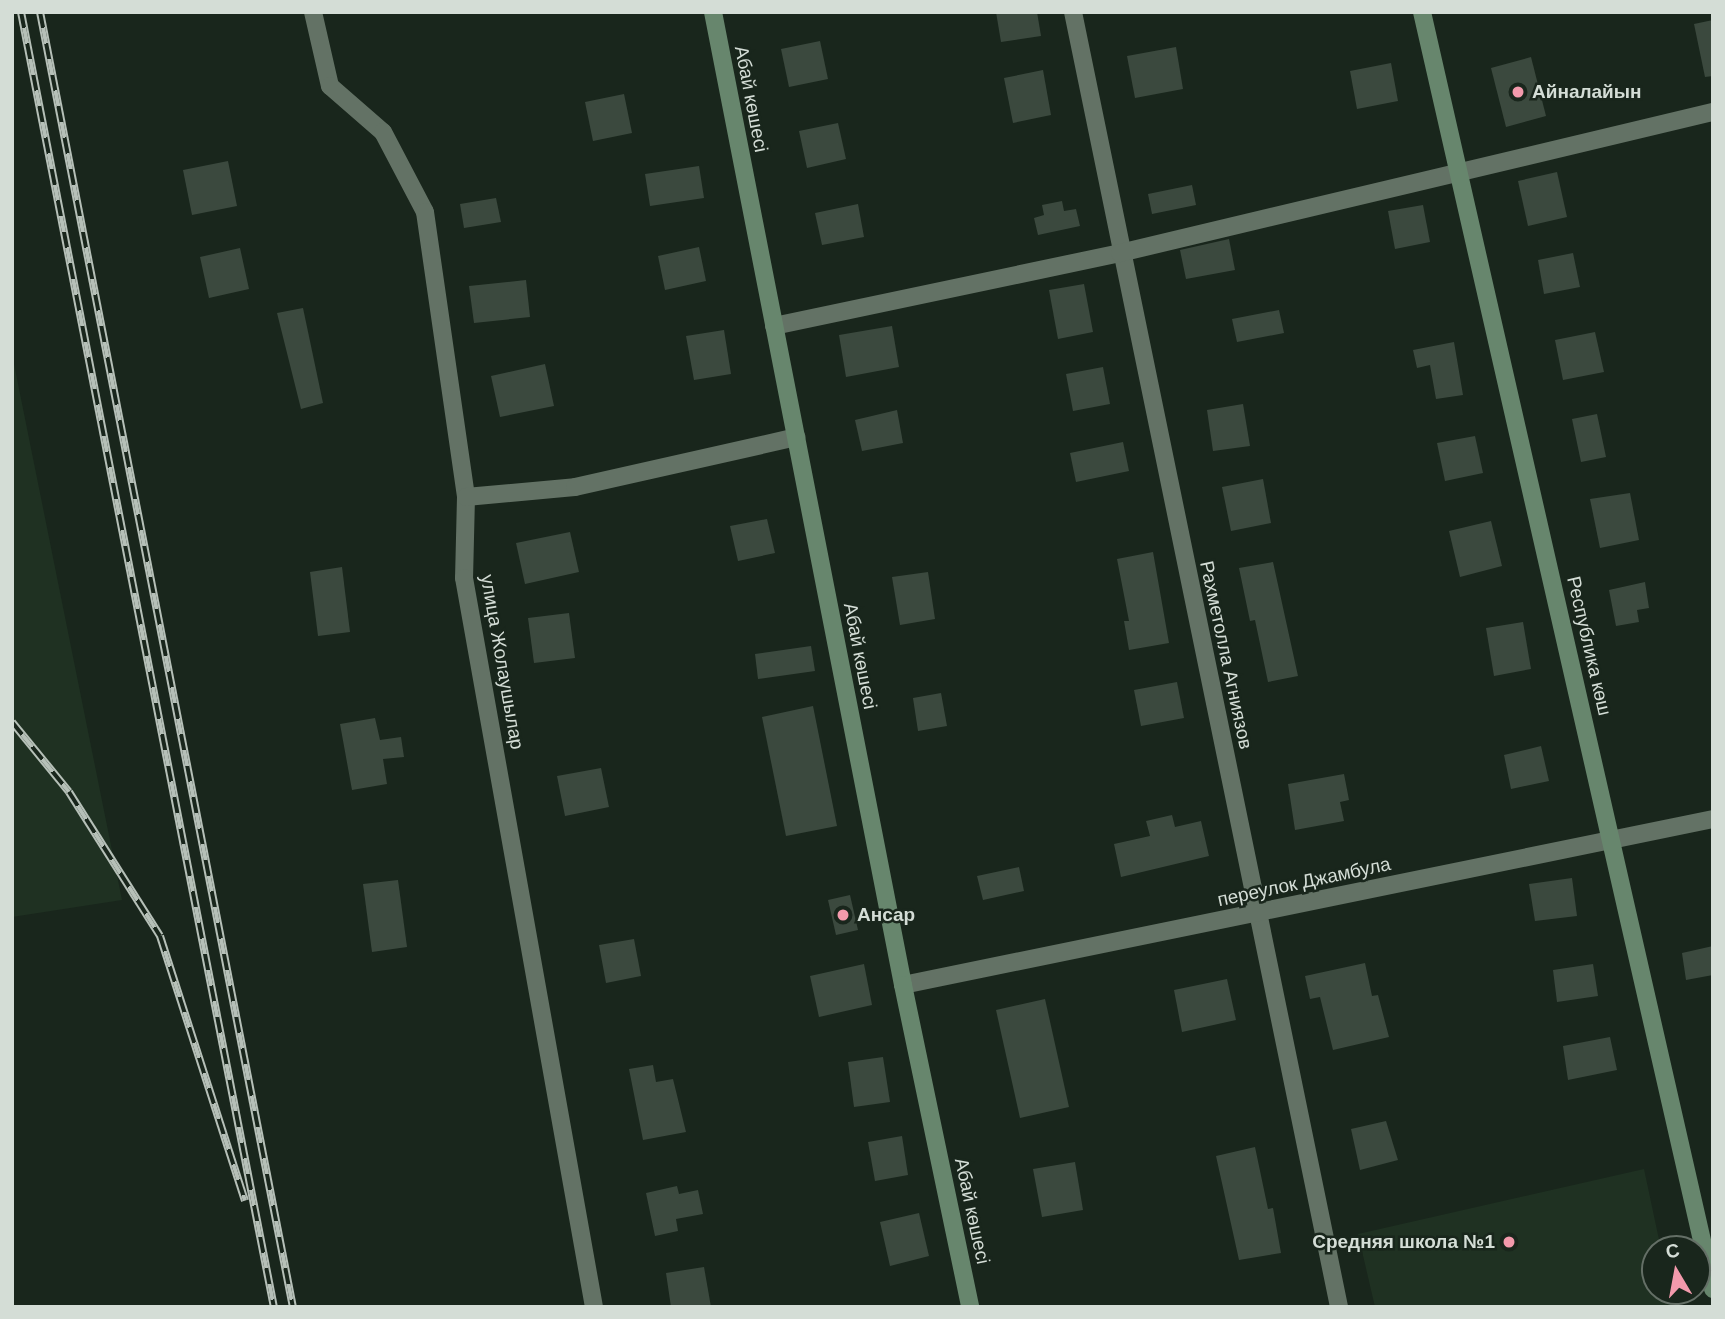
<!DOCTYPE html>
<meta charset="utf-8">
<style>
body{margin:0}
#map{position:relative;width:1725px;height:1319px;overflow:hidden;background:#19261c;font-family:Arial,sans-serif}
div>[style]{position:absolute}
.built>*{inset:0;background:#1f3122}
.building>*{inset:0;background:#3b493e}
.minor>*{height:18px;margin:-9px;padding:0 9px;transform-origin:9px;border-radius:9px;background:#637265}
.tertiary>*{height:18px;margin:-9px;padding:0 9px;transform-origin:9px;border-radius:9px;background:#637265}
.secondary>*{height:18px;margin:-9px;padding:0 9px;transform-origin:9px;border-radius:9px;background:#67866d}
.rail>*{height:8px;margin-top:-4px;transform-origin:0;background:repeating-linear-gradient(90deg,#19261c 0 16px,#b6c0b8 0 32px);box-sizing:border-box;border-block:2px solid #b6c0b8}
.dots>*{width:19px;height:19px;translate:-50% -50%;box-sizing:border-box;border:4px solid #19261c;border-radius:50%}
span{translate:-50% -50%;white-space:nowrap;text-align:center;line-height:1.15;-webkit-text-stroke:5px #19261c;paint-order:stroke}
.poi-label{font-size:19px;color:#d4ddd6;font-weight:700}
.left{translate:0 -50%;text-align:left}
.right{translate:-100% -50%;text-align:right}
.street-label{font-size:19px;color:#d4ddd6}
.frame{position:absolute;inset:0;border:14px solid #d4ddd6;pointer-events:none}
.north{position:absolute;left:1641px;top:1235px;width:70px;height:70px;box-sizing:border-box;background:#19261c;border:2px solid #646f66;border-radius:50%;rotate:350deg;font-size:19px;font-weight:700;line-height:28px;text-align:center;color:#d4ddd6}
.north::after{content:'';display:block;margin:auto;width:24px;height:32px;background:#f39aac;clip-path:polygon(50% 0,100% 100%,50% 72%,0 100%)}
</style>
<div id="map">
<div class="built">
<div style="clip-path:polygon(12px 354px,122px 900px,12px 917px)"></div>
<div style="clip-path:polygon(1644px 1169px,1661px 1249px,1655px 1249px,1655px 1291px,1670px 1291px,1673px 1307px,1375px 1307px,1358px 1234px)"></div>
</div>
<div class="building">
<div style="clip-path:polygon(996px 12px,1037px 12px,1041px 36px,1001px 42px)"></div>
<div style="clip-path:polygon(1713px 20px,1713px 76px,1705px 77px,1694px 24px)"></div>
<div style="clip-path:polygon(820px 41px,828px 79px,789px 87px,781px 49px)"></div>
<div style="clip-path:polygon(1176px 47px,1183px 89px,1135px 98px,1127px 56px)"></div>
<div style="clip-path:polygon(1531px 57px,1546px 116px,1506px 127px,1491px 68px)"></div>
<div style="clip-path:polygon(1391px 63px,1398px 101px,1357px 109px,1350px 71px)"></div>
<div style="clip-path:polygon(1043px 70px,1051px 115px,1013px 123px,1004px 78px)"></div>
<div style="clip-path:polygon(624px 94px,632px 133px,593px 141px,585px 102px)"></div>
<div style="clip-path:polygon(838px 123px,846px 159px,807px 168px,799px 131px)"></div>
<div style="clip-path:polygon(228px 161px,237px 206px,192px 215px,183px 170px)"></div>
<div style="clip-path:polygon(699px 166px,704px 198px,650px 206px,645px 174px)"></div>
<div style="clip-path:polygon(1557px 172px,1567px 217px,1528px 226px,1518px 181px)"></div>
<div style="clip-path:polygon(1192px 185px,1196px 205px,1152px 214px,1148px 194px)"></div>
<div style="clip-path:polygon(496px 198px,501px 222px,464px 228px,460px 204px)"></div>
<div style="clip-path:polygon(1062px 201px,1064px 211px,1076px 209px,1080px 226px,1038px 235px,1034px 218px,1044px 215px,1042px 205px)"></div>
<div style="clip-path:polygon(858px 204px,864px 237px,822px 245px,815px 213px)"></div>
<div style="clip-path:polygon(1423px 205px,1430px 242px,1395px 249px,1388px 211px)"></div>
<div style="clip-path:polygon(1229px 239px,1235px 270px,1186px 279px,1180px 250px)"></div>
<div style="clip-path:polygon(699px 247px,706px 281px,665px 290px,658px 256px)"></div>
<div style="clip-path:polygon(240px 248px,249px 289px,209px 298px,200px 257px)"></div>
<div style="clip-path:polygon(1573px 253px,1580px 287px,1544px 294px,1538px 260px)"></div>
<div style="clip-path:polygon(526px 280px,530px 317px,474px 323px,469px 286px)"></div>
<div style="clip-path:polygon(1084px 284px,1093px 332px,1058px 339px,1049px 290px)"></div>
<div style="clip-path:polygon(303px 308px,323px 403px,301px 409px,277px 313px)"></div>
<div style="clip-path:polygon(1279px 310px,1284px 333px,1237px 342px,1232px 319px)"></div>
<div style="clip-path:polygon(892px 326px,899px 367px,846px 377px,839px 335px)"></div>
<div style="clip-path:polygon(724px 330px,731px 374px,694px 380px,686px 336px)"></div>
<div style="clip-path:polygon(1595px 332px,1604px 372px,1563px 380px,1555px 340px)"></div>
<div style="clip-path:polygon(1454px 342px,1463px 395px,1436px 399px,1430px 365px,1417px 368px,1413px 350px)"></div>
<div style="clip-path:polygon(545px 364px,554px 406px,500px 417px,491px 376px)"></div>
<div style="clip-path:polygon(1103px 367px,1110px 404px,1073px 411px,1066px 374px)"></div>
<div style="clip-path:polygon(1243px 404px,1250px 446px,1213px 451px,1207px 410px)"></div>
<div style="clip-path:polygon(897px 410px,903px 443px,862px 451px,855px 420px)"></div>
<div style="clip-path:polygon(1597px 414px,1606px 457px,1581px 462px,1572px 419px)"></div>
<div style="clip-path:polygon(1475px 436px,1483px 473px,1445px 481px,1437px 443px)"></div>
<div style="clip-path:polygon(1123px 442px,1129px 471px,1076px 482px,1070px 453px)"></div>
<div style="clip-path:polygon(1263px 479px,1271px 523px,1231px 531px,1222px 487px)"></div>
<div style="clip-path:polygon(1630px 493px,1639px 540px,1600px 548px,1590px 499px)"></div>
<div style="clip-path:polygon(767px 519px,775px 553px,738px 561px,730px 526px)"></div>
<div style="clip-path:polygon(1491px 521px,1502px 566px,1460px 577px,1449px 531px)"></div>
<div style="clip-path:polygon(570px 532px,579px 572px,525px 584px,516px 543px)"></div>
<div style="clip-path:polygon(1153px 552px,1169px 643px,1129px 650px,1124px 621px,1129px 621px,1117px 559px)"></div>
<div style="clip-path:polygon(1273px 562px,1298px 676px,1268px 682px,1255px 620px,1250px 621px,1239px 568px)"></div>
<div style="clip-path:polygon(342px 567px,350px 632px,318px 636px,310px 572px)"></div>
<div style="clip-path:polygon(928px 572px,935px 619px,900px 625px,892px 577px)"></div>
<div style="clip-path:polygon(1645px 582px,1649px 608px,1637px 610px,1639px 622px,1616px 626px,1609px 590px)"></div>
<div style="clip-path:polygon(569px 613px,575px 658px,534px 663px,528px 618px)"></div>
<div style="clip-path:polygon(1523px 622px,1531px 669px,1494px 676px,1486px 628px)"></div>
<div style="clip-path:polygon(811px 646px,815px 671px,758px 679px,755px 654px)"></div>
<div style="clip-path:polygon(1177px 682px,1184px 718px,1141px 726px,1134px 690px)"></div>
<div style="clip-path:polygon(941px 693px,947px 726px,918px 731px,913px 698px)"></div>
<div style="clip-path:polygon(813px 706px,837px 826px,786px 836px,762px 717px)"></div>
<div style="clip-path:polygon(375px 718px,380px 740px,401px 737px,404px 757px,383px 759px,387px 784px,352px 790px,340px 724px)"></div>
<div style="clip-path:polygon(1541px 746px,1549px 781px,1511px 789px,1504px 755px)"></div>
<div style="clip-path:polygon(601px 768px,609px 807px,565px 816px,557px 776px)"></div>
<div style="clip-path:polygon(1344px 774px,1349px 800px,1340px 802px,1344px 821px,1295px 830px,1288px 784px)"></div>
<div style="clip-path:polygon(1172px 815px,1175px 827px,1201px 821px,1209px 856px,1121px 877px,1114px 844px,1150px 836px,1146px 821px)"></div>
<div style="clip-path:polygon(1019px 867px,1024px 891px,983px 900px,977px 876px)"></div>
<div style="clip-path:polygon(1572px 878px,1577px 916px,1535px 921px,1529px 884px)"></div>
<div style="clip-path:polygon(398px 880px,407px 947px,372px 952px,363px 884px)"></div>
<div style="clip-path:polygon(850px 895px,858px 930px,836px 935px,828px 900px)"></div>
<div style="clip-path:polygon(634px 939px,641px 976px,606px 983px,599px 945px)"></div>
<div style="clip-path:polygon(1713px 946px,1713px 975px,1686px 980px,1682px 953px)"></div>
<div style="clip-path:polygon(1365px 963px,1372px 996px,1378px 995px,1389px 1037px,1333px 1050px,1320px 997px,1310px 999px,1305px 976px)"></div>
<div style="clip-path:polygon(864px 964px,872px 1005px,819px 1017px,810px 976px)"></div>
<div style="clip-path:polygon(1593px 964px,1598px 996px,1557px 1002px,1553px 970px)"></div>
<div style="clip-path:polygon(1227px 979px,1236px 1020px,1182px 1032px,1174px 990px)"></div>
<div style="clip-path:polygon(1045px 999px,1069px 1107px,1020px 1118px,996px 1010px)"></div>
<div style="clip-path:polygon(1610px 1037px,1617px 1070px,1568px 1080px,1563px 1046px)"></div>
<div style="clip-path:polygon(883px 1057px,890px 1102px,854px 1107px,848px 1062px)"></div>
<div style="clip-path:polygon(653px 1065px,656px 1082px,673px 1079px,686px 1132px,643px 1140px,629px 1069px)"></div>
<div style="clip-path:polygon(1386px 1121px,1398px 1160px,1360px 1170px,1351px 1129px)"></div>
<div style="clip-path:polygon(902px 1136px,908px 1175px,875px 1181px,868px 1142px)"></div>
<div style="clip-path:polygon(1255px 1147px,1268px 1209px,1273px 1208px,1281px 1253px,1239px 1260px,1216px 1156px)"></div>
<div style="clip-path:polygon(1075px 1162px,1083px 1210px,1042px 1217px,1033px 1169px)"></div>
<div style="clip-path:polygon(677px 1186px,679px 1194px,698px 1190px,703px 1214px,676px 1219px,678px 1231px,655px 1236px,646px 1193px)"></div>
<div style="clip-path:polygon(919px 1213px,929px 1256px,890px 1266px,880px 1222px)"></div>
<div style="clip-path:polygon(704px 1267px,711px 1307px,671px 1307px,666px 1273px)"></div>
</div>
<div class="minor">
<div style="left:313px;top:12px;width:76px;rotate:77.1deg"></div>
<div style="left:330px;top:86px;width:70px;rotate:41deg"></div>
<div style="left:383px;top:132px;width:90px;rotate:62.3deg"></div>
<div style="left:425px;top:212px;width:288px;rotate:81.8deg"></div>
<div style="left:466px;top:497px;width:81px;rotate:91.4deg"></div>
<div style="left:464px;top:578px;width:741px;rotate:79.89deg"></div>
<div style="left:1073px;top:12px;width:1322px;rotate:78.39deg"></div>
<div style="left:774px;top:326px;width:354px;rotate:-11.9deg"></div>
<div style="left:1120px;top:253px;width:610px;rotate:-13.38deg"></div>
<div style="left:466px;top:497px;width:109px;rotate:-5.2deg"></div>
<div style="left:575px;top:487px;width:227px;rotate:-12.7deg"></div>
</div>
<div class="tertiary">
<div style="left:903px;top:985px;width:827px;rotate:-11.58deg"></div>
</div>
<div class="secondary">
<div style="left:713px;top:12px;width:991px;rotate:78.95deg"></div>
<div style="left:903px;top:985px;width:329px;rotate:78.2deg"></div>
<div style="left:1422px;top:12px;width:1310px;rotate:77.16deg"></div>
</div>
<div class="rail">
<div style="left:21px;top:12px;width:1319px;rotate:78.95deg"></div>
<div style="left:40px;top:12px;width:1319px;rotate:78.95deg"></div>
<div style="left:12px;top:722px;width:90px;rotate:50.8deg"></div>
<div style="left:69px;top:792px;width:170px;rotate:57.7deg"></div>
<div style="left:160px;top:936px;width:278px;rotate:72.2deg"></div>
</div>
<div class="dots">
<div style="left:1518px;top:92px;background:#f39aac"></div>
<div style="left:843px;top:915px;background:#f39aac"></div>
<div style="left:1509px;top:1242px;background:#f39aac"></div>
</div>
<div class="poi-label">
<span class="left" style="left:1532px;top:92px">Айналайын</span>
<span class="left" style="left:857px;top:915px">Ансар</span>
<span class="right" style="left:1495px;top:1242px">Средняя школа №1</span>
</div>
<div class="street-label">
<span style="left:751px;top:99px;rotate:79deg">Абай көшесі</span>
<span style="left:1589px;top:646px;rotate:77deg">Республика көш</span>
<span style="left:1226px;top:655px;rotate:78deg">Рахметолла Агниязов</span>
<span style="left:860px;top:656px;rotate:79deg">Абай көшесі</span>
<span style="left:502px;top:662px;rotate:80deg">улица Жолаушылар</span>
<span style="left:1304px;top:882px;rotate:-12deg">переулок Джамбула</span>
<span style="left:972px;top:1211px;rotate:78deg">Абай көшесі</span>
</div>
<div class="frame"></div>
<div class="north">С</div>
</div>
